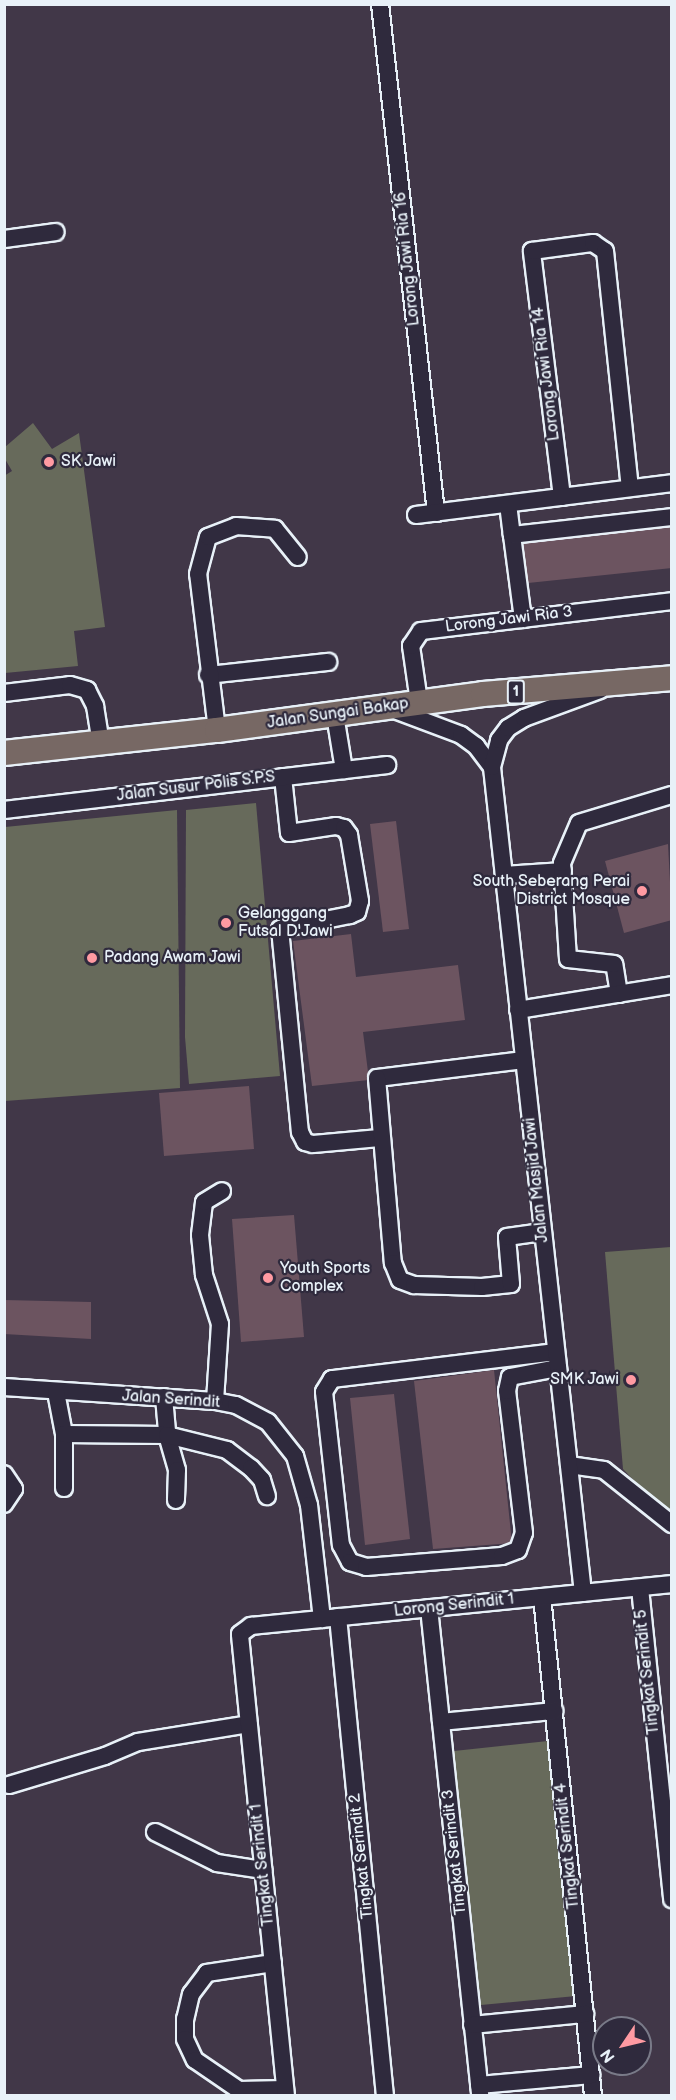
<!DOCTYPE html>
<style>
body{margin:0}
#map{position:relative;width:676px;height:2100px;overflow:hidden;background:#413748;font-family:"Balsamiq Sans",sans-serif}
div>[style]{position:absolute}
.green>*{inset:0;background:#676a5b}
.building>*{inset:0;background:#6c5460}
.roads{filter:drop-shadow(2px 0 #e8f1f8) drop-shadow(-2px 0 #e8f1f8) drop-shadow(0 2px #e8f1f8) drop-shadow(0 -2px #e8f1f8)}
.minor>*{height:16px;margin:-8px;padding:0 8px;transform-origin:8px;border-radius:8px;background:#2f2a3d}
.highway>*{height:24px;margin:-12px;padding:0 12px;transform-origin:12px;border-radius:12px;background:#776864}
.dots>*{width:16px;height:16px;translate:-50% -50%;box-sizing:border-box;border:3px solid #2f2a3d;border-radius:50%}
span{translate:-50% -50%;white-space:nowrap;text-align:center;line-height:1.15;-webkit-text-stroke:4.5px #2f2a3d;paint-order:stroke}
.shield-label span{padding:2px 4px;background:#2f2a3d;border:2px solid;border-radius:4px;-webkit-text-stroke-width:0}
.shield-label{font-size:15px;color:#e8f1f8;font-weight:700}
.street-label{font-size:16px;color:#e8f1f8}
.poi-label{font-size:16px;color:#e8f1f8}
.left{translate:0 -50%;text-align:left}
.right{translate:-100% -50%;text-align:right}
.frame{position:absolute;inset:0;border:6px solid #e8f1f8;pointer-events:none}
.north{position:absolute;left:592px;top:2016px;width:60px;height:60px;box-sizing:border-box;background:#2f2a3d;border:2px solid #797a88;border-radius:50%;rotate:235deg;font-size:16px;font-weight:700;line-height:24px;text-align:center;color:#e8f1f8}
.north::after{content:'';display:block;margin:auto;width:21px;height:27px;background:#ff9aa2;clip-path:polygon(50% 0,100% 100%,50% 72%,0 100%)}
</style>
<div id="map">
<div class="green">
<div style="clip-path:polygon(33px 423px,52px 449px,79px 433px,105px 627px,74px 631px,78px 666px,5px 673px,4px 476px,12px 471px,5px 459px,5px 447px)"></div>
<div style="clip-path:polygon(256px 803px,280px 1076px,189px 1084px,185px 1037px,186px 810px)"></div>
<div style="clip-path:polygon(177px 810px,180px 1088px,5px 1101px,5px 827px)"></div>
<div style="clip-path:polygon(671px 1247px,671px 1513px,660px 1508px,623px 1469px,605px 1252px)"></div>
<div style="clip-path:polygon(548px 1741px,576px 1996px,481px 2005px,454px 1751px)"></div>
</div>
<div class="building">
<div style="clip-path:polygon(672px 524px,672px 568px,528px 583px,523px 539px)"></div>
<div style="clip-path:polygon(396px 821px,409px 929px,383px 932px,370px 824px)"></div>
<div style="clip-path:polygon(668px 844px,672px 920px,624px 933px,605px 861px)"></div>
<div style="clip-path:polygon(351px 934px,356px 977px,458px 965px,465px 1020px,363px 1032px,369px 1080px,312px 1086px,293px 941px)"></div>
<div style="clip-path:polygon(249px 1086px,254px 1149px,164px 1156px,159px 1093px)"></div>
<div style="clip-path:polygon(294px 1215px,304px 1337px,241px 1342px,232px 1219px)"></div>
<div style="clip-path:polygon(4px 1300px,91px 1302px,91px 1339px,4px 1334px)"></div>
<div style="clip-path:polygon(494px 1370px,512px 1543px,433px 1549px,414px 1381px)"></div>
<div style="clip-path:polygon(394px 1394px,410px 1539px,365px 1545px,350px 1398px)"></div>
</div>
<div class="roads">
<div class="minor">
<div style="left:380px;top:4px;width:512px;rotate:83.72deg"></div>
<div style="left:4px;top:239px;width:52px;rotate:-7.7deg"></div>
<div style="left:562px;top:497px;width:248px;rotate:-97deg"></div>
<div style="left:532px;top:251px;width:62px;rotate:-7.5deg"></div>
<div style="left:593px;top:243px;width:14px;rotate:34deg"></div>
<div style="left:605px;top:251px;width:238px;rotate:84deg"></div>
<div style="left:508px;top:504px;width:31px;rotate:83deg"></div>
<div style="left:416px;top:515px;width:258px;rotate:-7.1deg"></div>
<div style="left:523px;top:619px;width:85px;rotate:-97.5deg"></div>
<div style="left:512px;top:535px;width:161px;rotate:-6.4deg"></div>
<div style="left:208px;top:675px;width:121px;rotate:-6.2deg"></div>
<div style="left:4px;top:693px;width:66px;rotate:-6.9deg"></div>
<div style="left:70px;top:685px;width:18px;rotate:16deg"></div>
<div style="left:87px;top:690px;width:18px;rotate:63deg"></div>
<div style="left:95px;top:706px;width:36px;rotate:81deg"></div>
<div style="left:419px;top:702px;width:57px;rotate:-98.1deg"></div>
<div style="left:411px;top:646px;width:18px;rotate:-56deg"></div>
<div style="left:421px;top:631px;width:253px;rotate:-6.8deg"></div>
<div style="left:392px;top:709px;width:74px;rotate:20.6deg"></div>
<div style="left:461px;top:735px;width:19px;rotate:36deg"></div>
<div style="left:476px;top:746px;width:26px;rotate:53deg"></div>
<div style="left:335px;top:715px;width:56px;rotate:80.7deg"></div>
<div style="left:217px;top:730px;width:157px;rotate:-96.9deg"></div>
<div style="left:198px;top:574px;width:38px;rotate:-75deg"></div>
<div style="left:208px;top:537px;width:30px;rotate:-21deg"></div>
<div style="left:236px;top:526px;width:39px;rotate:4deg"></div>
<div style="left:275px;top:529px;width:36px;rotate:51deg"></div>
<div style="left:283px;top:777px;width:56px;rotate:83.9deg"></div>
<div style="left:289px;top:833px;width:48px;rotate:-8.5deg"></div>
<div style="left:336px;top:826px;width:8px;rotate:14deg"></div>
<div style="left:344px;top:828px;width:9px;rotate:54deg"></div>
<div style="left:349px;top:835px;width:67px;rotate:80.5deg"></div>
<div style="left:360px;top:901px;width:11px;rotate:105deg"></div>
<div style="left:357px;top:912px;width:8px;rotate:157deg"></div>
<div style="left:350px;top:915px;width:71px;rotate:168.7deg"></div>
<div style="left:280px;top:929px;width:204px;rotate:84.4deg"></div>
<div style="left:300px;top:1132px;width:11px;rotate:63deg"></div>
<div style="left:305px;top:1142px;width:8px;rotate:14deg"></div>
<div style="left:313px;top:1144px;width:67px;rotate:-5.1deg"></div>
<div style="left:4px;top:810px;width:386px;rotate:-6.7deg"></div>
<div style="left:504px;top:875px;width:59px;rotate:-3.9deg"></div>
<div style="left:619px;top:994px;width:30px;rotate:-99deg"></div>
<div style="left:614px;top:964px;width:46px;rotate:-173.8deg"></div>
<div style="left:568px;top:959px;width:96px;rotate:-93.6deg"></div>
<div style="left:562px;top:863px;width:43px;rotate:-67deg"></div>
<div style="left:579px;top:823px;width:97px;rotate:-16.8deg"></div>
<div style="left:518px;top:1010px;width:156px;rotate:-9.2deg"></div>
<div style="left:524px;top:1060px;width:148px;rotate:173deg"></div>
<div style="left:377px;top:1078px;width:186px;rotate:85.1deg"></div>
<div style="left:393px;top:1263px;width:18px;rotate:68deg"></div>
<div style="left:400px;top:1280px;width:15px;rotate:20deg"></div>
<div style="left:414px;top:1285px;width:68px;rotate:1.7deg"></div>
<div style="left:482px;top:1287px;width:29px;rotate:-6deg"></div>
<div style="left:511px;top:1284px;width:47px;rotate:-94.9deg"></div>
<div style="left:507px;top:1237px;width:36px;rotate:-8deg"></div>
<div style="left:556px;top:1352px;width:226px;rotate:173.1deg"></div>
<div style="left:332px;top:1379px;width:15px;rotate:122deg"></div>
<div style="left:324px;top:1392px;width:154px;rotate:83.7deg"></div>
<div style="left:341px;top:1545px;width:19px;rotate:62deg"></div>
<div style="left:350px;top:1562px;width:17px;rotate:17deg"></div>
<div style="left:366px;top:1567px;width:136px;rotate:-4.6deg"></div>
<div style="left:502px;top:1556px;width:17px;rotate:-21deg"></div>
<div style="left:518px;top:1550px;width:18px;rotate:-71deg"></div>
<div style="left:524px;top:1533px;width:143px;rotate:-96.8deg"></div>
<div style="left:507px;top:1391px;width:14px;rotate:-78deg"></div>
<div style="left:510px;top:1377px;width:49px;rotate:-10.6deg"></div>
<div style="left:4px;top:1387px;width:211px;rotate:3.8deg"></div>
<div style="left:215px;top:1401px;width:21px;rotate:11deg"></div>
<div style="left:236px;top:1405px;width:36px;rotate:28deg"></div>
<div style="left:268px;top:1422px;width:43px;rotate:51.5deg"></div>
<div style="left:295px;top:1456px;width:51px;rotate:74.1deg"></div>
<div style="left:309px;top:1505px;width:115px;rotate:83.5deg"></div>
<div style="left:56px;top:1392px;width:43px;rotate:79.2deg"></div>
<div style="left:64px;top:1434px;width:54px;rotate:90deg"></div>
<div style="left:164px;top:1397px;width:38px;rotate:85deg"></div>
<div style="left:167px;top:1435px;width:36px;rotate:74deg"></div>
<div style="left:177px;top:1470px;width:30px;rotate:92deg"></div>
<div style="left:215px;top:1401px;width:77px;rotate:-86.3deg"></div>
<div style="left:220px;top:1324px;width:52px;rotate:-108.1deg"></div>
<div style="left:204px;top:1275px;width:40px;rotate:-95.7deg"></div>
<div style="left:200px;top:1235px;width:33px;rotate:-83deg"></div>
<div style="left:204px;top:1202px;width:21px;rotate:-31deg"></div>
<div style="left:64px;top:1434px;width:103px;rotate:0.6deg"></div>
<div style="left:167px;top:1435px;width:62px;rotate:14deg"></div>
<div style="left:227px;top:1450px;width:30px;rotate:37deg"></div>
<div style="left:251px;top:1468px;width:16px;rotate:47deg"></div>
<div style="left:262px;top:1480px;width:17px;rotate:73deg"></div>
<div style="left:569px;top:1465px;width:35px;rotate:8deg"></div>
<div style="left:604px;top:1470px;width:87px;rotate:38.5deg"></div>
<div style="left:4px;top:1474px;width:18px;rotate:56deg"></div>
<div style="left:14px;top:1489px;width:18px;rotate:124deg"></div>
<div style="left:640px;top:1588px;width:313px;rotate:84.1deg"></div>
<div style="left:583px;top:1593px;width:831px;rotate:-96.29deg"></div>
<div style="left:492px;top:767px;width:28px;rotate:-75deg"></div>
<div style="left:499px;top:740px;width:15px;rotate:-53deg"></div>
<div style="left:508px;top:728px;width:19px;rotate:-32deg"></div>
<div style="left:524px;top:718px;width:81px;rotate:-20.2deg"></div>
<div style="left:542px;top:1597px;width:502px;rotate:84.16deg"></div>
<div style="left:429px;top:1608px;width:491px;rotate:84deg"></div>
<div style="left:338px;top:1617px;width:481px;rotate:84.4deg"></div>
<div style="left:441px;top:1722px;width:114px;rotate:-5.6deg"></div>
<div style="left:9px;top:1785px;width:100px;rotate:-16.8deg"></div>
<div style="left:105px;top:1756px;width:36px;rotate:-23deg"></div>
<div style="left:138px;top:1742px;width:112px;rotate:-9.2deg"></div>
<div style="left:155px;top:1832px;width:69px;rotate:26.6deg"></div>
<div style="left:217px;top:1863px;width:47px;rotate:8.7deg"></div>
<div style="left:273px;top:1963px;width:67px;rotate:171.4deg"></div>
<div style="left:207px;top:1973px;width:26px;rotate:127deg"></div>
<div style="left:191px;top:1994px;width:26px;rotate:103deg"></div>
<div style="left:185px;top:2019px;width:20px;rotate:90deg"></div>
<div style="left:185px;top:2039px;width:23px;rotate:65deg"></div>
<div style="left:195px;top:2060px;width:53px;rotate:34.3deg"></div>
<div style="left:239px;top:2090px;width:46px;rotate:-1.2deg"></div>
<div style="left:472px;top:2025px;width:114px;rotate:-5.6deg"></div>
<div style="left:479px;top:2085px;width:113px;rotate:-5.1deg"></div>
<div style="left:286px;top:2096px;width:464px;rotate:-95.7deg"></div>
<div style="left:240px;top:1634px;width:14px;rotate:-36deg"></div>
<div style="left:251px;top:1626px;width:423px;rotate:-5.7deg"></div>
</div>
<div class="highway">
<div style="left:4px;top:753px;width:214px;rotate:-6.2deg"></div>
<div style="left:217px;top:730px;width:268px;rotate:-7.7deg"></div>
<div style="left:483px;top:694px;width:190px;rotate:-4.8deg"></div>
</div>
</div>
<div class="dots">
<div style="left:49px;top:462px;background:#ff9aa2"></div>
<div style="left:642px;top:891px;background:#ff9aa2"></div>
<div style="left:226px;top:923px;background:#ff9aa2"></div>
<div style="left:92px;top:958px;background:#ff9aa2"></div>
<div style="left:268px;top:1278px;background:#ff9aa2"></div>
<div style="left:631px;top:1380px;background:#ff9aa2"></div>
</div>
<div class="shield-label">
<span style="left:516px;top:692px">1</span>
</div>
<div class="street-label">
<span style="left:408px;top:259px;rotate:-96deg">Lorong Jawi Ria 16</span>
<span style="left:547px;top:374px;rotate:-97deg">Lorong Jawi Ria 14</span>
<span style="left:509px;top:620px;rotate:-7deg">Lorong Jawi Ria 3</span>
<span style="left:338px;top:714px;rotate:-8deg">Jalan Sungai Bakap</span>
<span style="left:196px;top:787px;rotate:-7deg">Jalan Susur Polis S.P.S</span>
<span style="left:537px;top:1180px;rotate:-96deg">Jalan Masjid Jawi</span>
<span style="left:171px;top:1400px;rotate:4deg">Jalan Serindit</span>
<span style="left:454px;top:1606px;rotate:-6deg">Lorong Serindit 1</span>
<span style="left:648px;top:1672px;rotate:-96deg">Tingkat Serindit 5</span>
<span style="left:568px;top:1846px;rotate:-96deg">Tingkat Serindit 4</span>
<span style="left:455px;top:1852px;rotate:-96deg">Tingkat Serindit 3</span>
<span style="left:362px;top:1856px;rotate:-96deg">Tingkat Serindit 2</span>
<span style="left:263px;top:1865px;rotate:-96deg">Tingkat Serindit 1</span>
</div>
<div class="poi-label">
<span class="left" style="left:61px;top:462px">SK Jawi</span>
<span class="right" style="left:630px;top:891px">South Seberang Perai<br>District Mosque</span>
<span class="left" style="left:238px;top:923px">Gelanggang<br>Futsal D'Jawi</span>
<span class="left" style="left:104px;top:958px">Padang Awam Jawi</span>
<span class="left" style="left:280px;top:1278px">Youth Sports<br>Complex</span>
<span class="right" style="left:619px;top:1380px">SMK Jawi</span>
</div>
<div class="frame"></div>
<div class="north">N</div>
</div>
